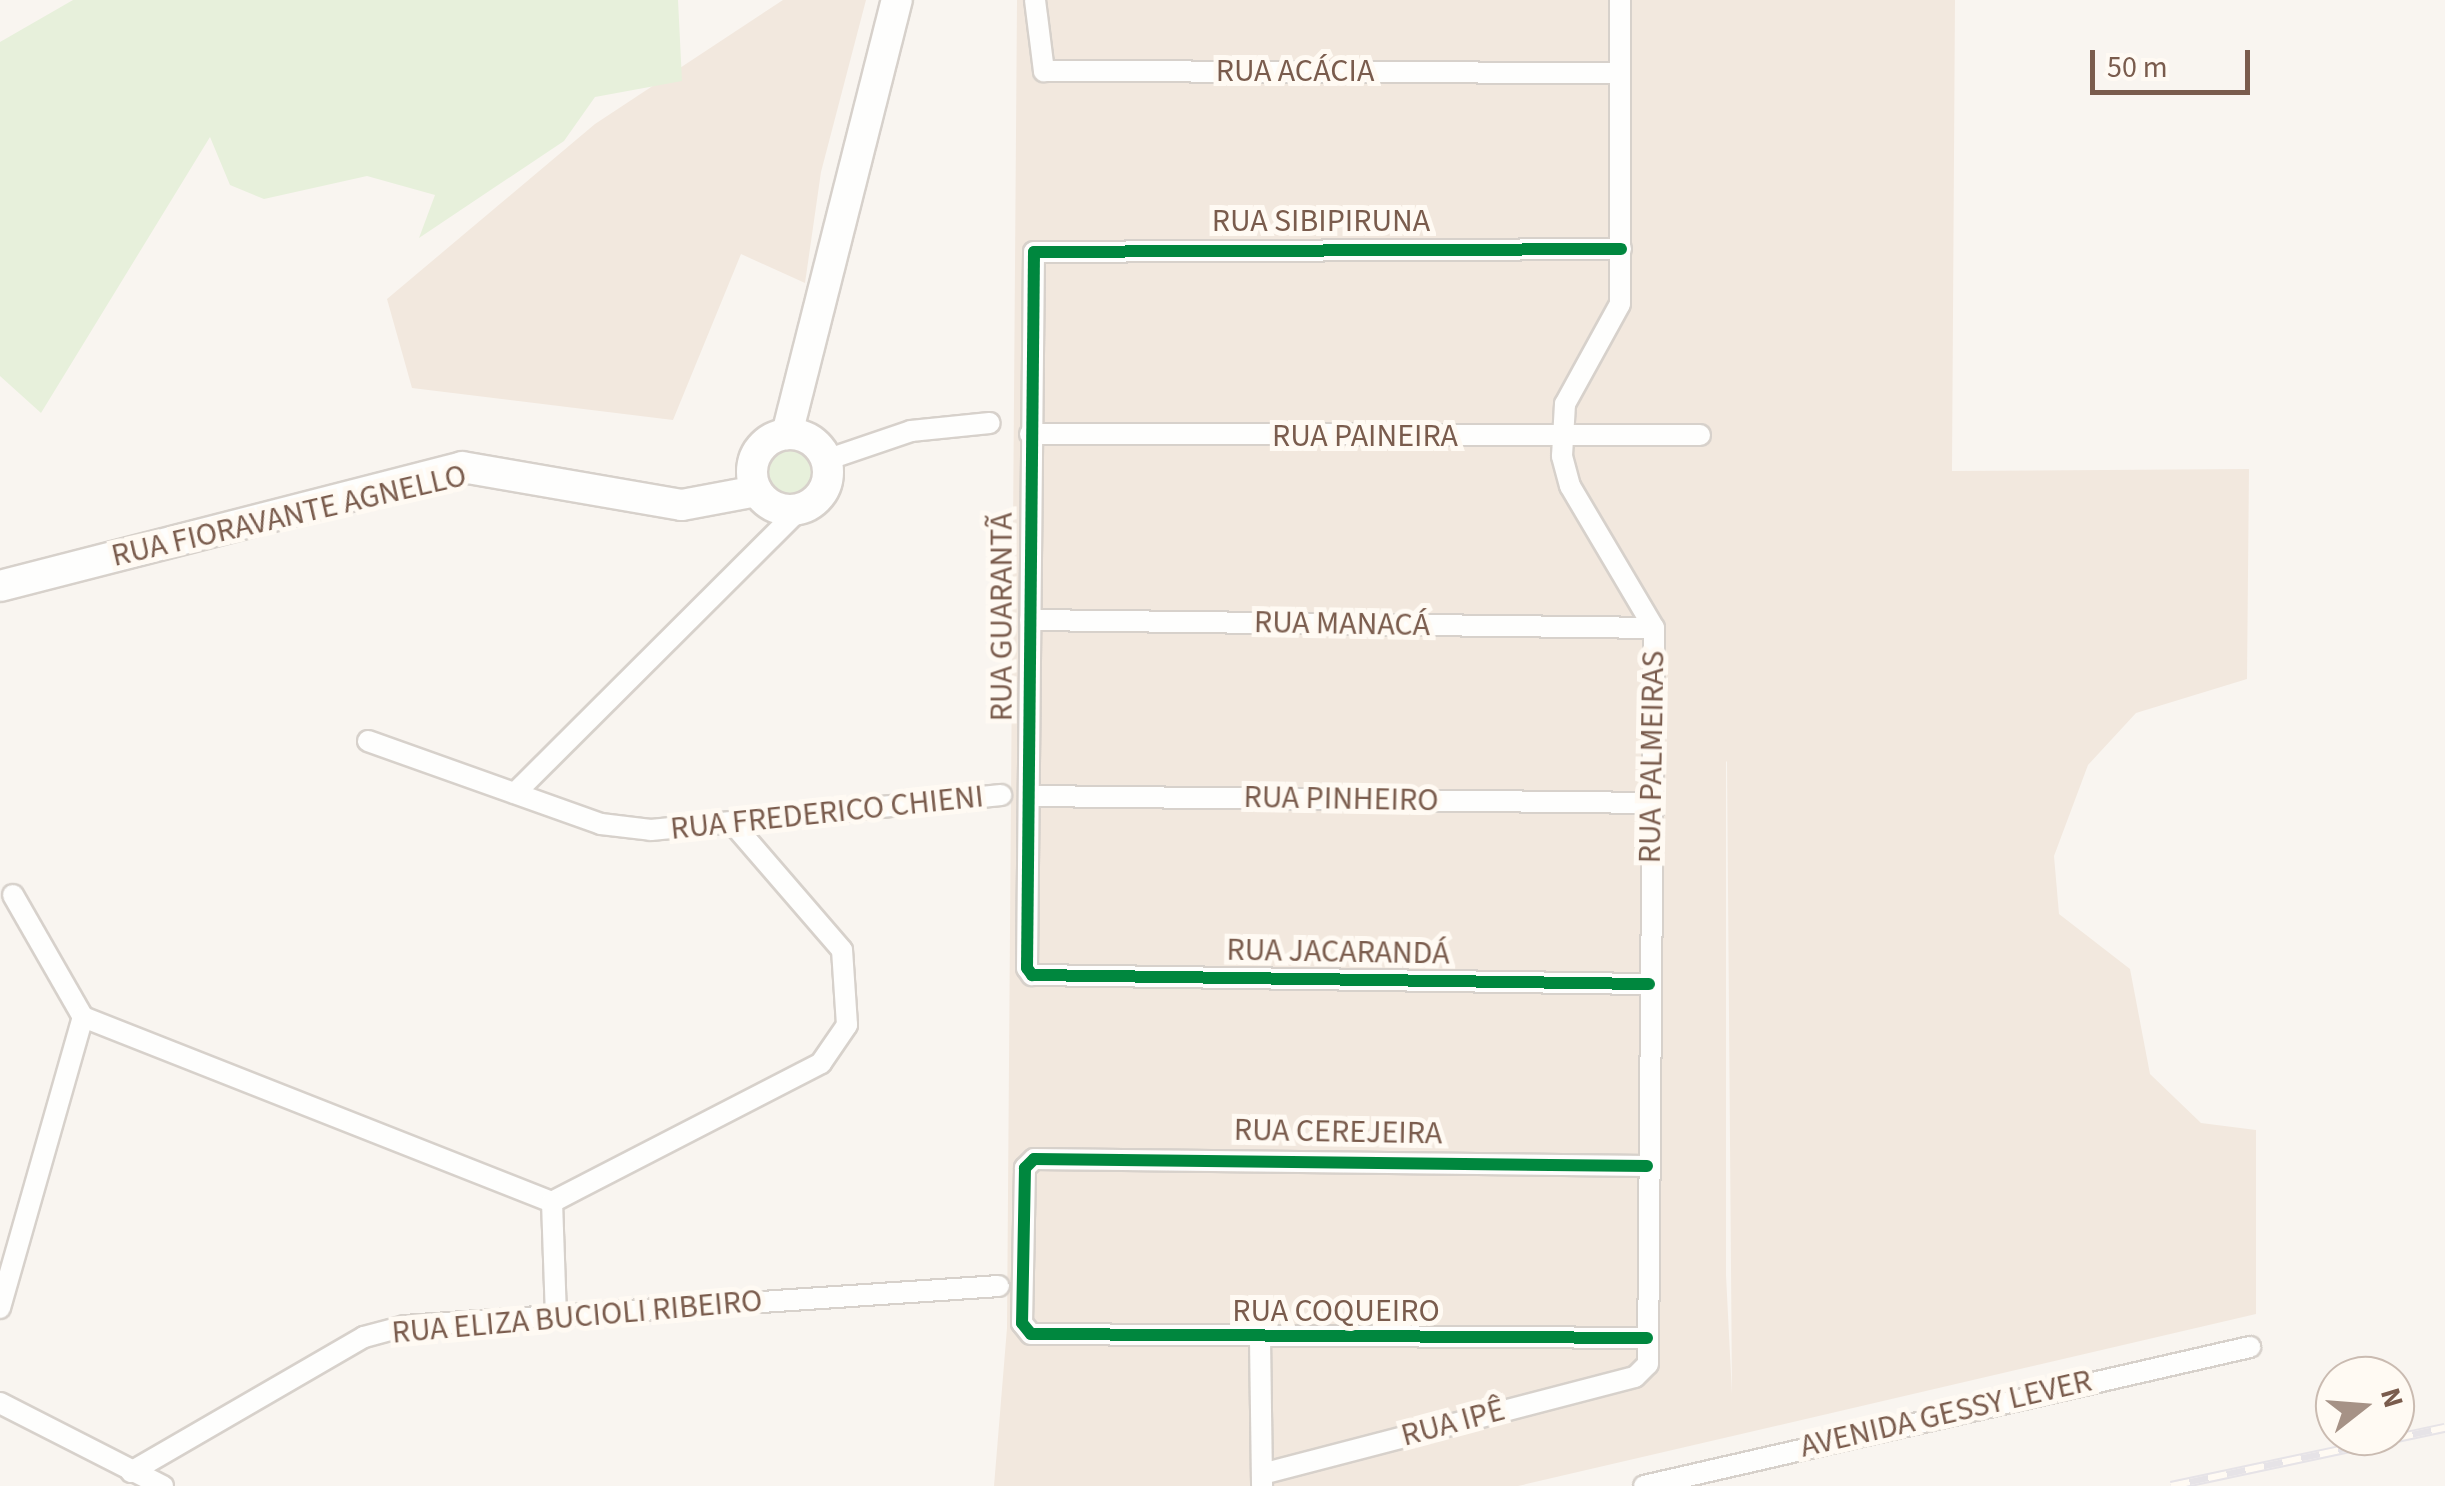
<!DOCTYPE html>
<meta charset="utf-8">
<style>
body{margin:0}
#map{position:relative;width:2445px;height:1486px;overflow:hidden;background:#f9f5f0;font-family:"Source Sans 3",sans-serif}
div>[style]{position:absolute}
.residential>*{inset:0;background:#f2e8de}
.green>*{inset:0;background:#e7f0db}
.round{border-radius:50%}
.roads{filter:drop-shadow(2px 0 #d7d1cb) drop-shadow(-2px 0 #d7d1cb) drop-shadow(0 2px #d7d1cb) drop-shadow(0 -2px #d7d1cb)}
.minor>*{height:20px;margin:-10px;padding:0 10px;transform-origin:10px;border-radius:10px;background:#fefefd}
.secondary>*{height:30px;margin:-15px;padding:0 15px;transform-origin:15px;border-radius:15px;background:#fefefd}
.secondary>.ring{margin:-15px;padding:0;box-sizing:content-box;background:none;border:30px solid #fefefd;border-radius:50%}
.rail>*{height:10px;margin-top:-5px;transform-origin:0;background:repeating-linear-gradient(90deg,#fffaf3 0 19px,#e6e3e7 0 38px);box-sizing:border-box;border-block:2px solid #e6e3e7}
.cycleway>*{height:12px;margin:-6px;padding:0 6px;transform-origin:6px;border-radius:6px;background:#00873e}
span{translate:-50% -50%;white-space:nowrap;text-align:center;line-height:1.15;-webkit-text-stroke:10px #fffaf3;paint-order:stroke}
.street-label{font-size:32px;color:#7a5c4d}
.north{position:absolute;left:2315px;top:1356px;width:100px;height:100px;box-sizing:border-box;background:#fffaf3;border:2px solid #cabbb1;border-radius:50%;rotate:73deg;font-size:28px;font-weight:700;line-height:40px;text-align:center;color:#7a5c4d}
.north::after{content:'';display:block;margin:auto;width:35px;height:45px;background:#a69286;clip-path:polygon(50% 0,100% 100%,50% 72%,0 100%)}
.scale{position:absolute;left:2090px;top:50px;width:160px;height:45px;box-sizing:border-box;border:5px solid #7a5c4d;border-top:0;padding-left:12px;font-size:30px;line-height:35px;white-space:nowrap;color:#7a5c4d;-webkit-text-stroke:8px #fffaf3;paint-order:stroke}
</style>
<div id="map">
<div class="residential">
<div style="clip-path:polygon(783px 0,866px 0,821px 172px,805px 283px,741px 254px,673px 420px,412px 388px,387px 299px,595px 124px)"></div>
<div style="clip-path:polygon(evenodd,1017px 0,1955px 0,1952px 471px,2249px 469px,2247px 679px,2136px 713px,2088px 765px,2054px 856px,2059px 914px,2130px 969px,2150px 1074px,2201px 1123px,2256px 1130px,2256px 1314px,1518px 1486px,994px 1486px,1007px 1328px,1017px 0,1726px 761px,1727px 762px,1732px 1394px,1726px 1275px,1726px 761px)"></div>
</div>
<div class="green">
<div style="clip-path:polygon(73px 0,678px 0,682px 81px,595px 97px,564px 141px,419px 238px,435px 195px,367px 176px,264px 199px,230px 185px,210px 137px,41px 413px,0 376px,0 42px)"></div>
<div class="round" style="left:763px;top:449px;width:54px;height:54px"></div>
</div>
<div class="roads">
<div class="minor">
<div style="left:1035px;top:0;width:72px;rotate:82.8deg"></div>
<div style="left:1044px;top:71px;width:575px;rotate:0.2deg"></div>
<div style="left:1621px;top:249px;width:587px;rotate:179.71deg"></div>
<div style="left:1034px;top:252px;width:716px;rotate:90.56deg"></div>
<div style="left:1027px;top:968px;width:9px;rotate:54deg"></div>
<div style="left:1032px;top:975px;width:617px;rotate:0.84deg"></div>
<div style="left:1030px;top:434px;width:670px;rotate:0.09deg"></div>
<div style="left:826px;top:460px;width:90px;rotate:-18.8deg"></div>
<div style="left:911px;top:431px;width:79px;rotate:-5.8deg"></div>
<div style="left:1030px;top:620px;width:624px;rotate:0.73deg"></div>
<div style="left:368px;top:741px;width:247px;rotate:19.6deg"></div>
<div style="left:601px;top:824px;width:50px;rotate:6.8deg"></div>
<div style="left:651px;top:830px;width:352px;rotate:-5.7deg"></div>
<div style="left:515px;top:793px;width:402px;rotate:-44.9deg"></div>
<div style="left:1029px;top:796px;width:624px;rotate:0.64deg"></div>
<div style="left:13px;top:895px;width:141px;rotate:60.2deg"></div>
<div style="left:83px;top:1017px;width:504px;rotate:21.53deg"></div>
<div style="left:552px;top:1202px;width:303px;rotate:-27.3deg"></div>
<div style="left:821px;top:1063px;width:46px;rotate:-55.6deg"></div>
<div style="left:847px;top:1025px;width:75px;rotate:-93.8deg"></div>
<div style="left:842px;top:950px;width:164px;rotate:-130.8deg"></div>
<div style="left:1647px;top:1166px;width:613px;rotate:-179.35deg"></div>
<div style="left:1034px;top:1159px;width:13px;rotate:135deg"></div>
<div style="left:1025px;top:1168px;width:155px;rotate:91.1deg"></div>
<div style="left:1022px;top:1323px;width:14px;rotate:51deg"></div>
<div style="left:1031px;top:1334px;width:616px;rotate:0.37deg"></div>
<div style="left:552px;top:1202px;width:114px;rotate:88deg"></div>
<div style="left:0;top:1308px;width:303px;rotate:-74.1deg"></div>
<div style="left:1260px;top:1339px;width:147px;rotate:89.2deg"></div>
<div style="left:0;top:1403px;width:183px;rotate:27deg"></div>
<div style="left:131px;top:1472px;width:269px;rotate:-30.1deg"></div>
<div style="left:364px;top:1337px;width:42px;rotate:-15deg"></div>
<div style="left:405px;top:1326px;width:595px;rotate:-3.85deg"></div>
<div style="left:1262px;top:1474px;width:385px;rotate:-14.6deg"></div>
<div style="left:1635px;top:1377px;width:18px;rotate:-45deg"></div>
<div style="left:1648px;top:1364px;width:736px;rotate:-89.53deg"></div>
<div style="left:1654px;top:628px;width:165px;rotate:-120.6deg"></div>
<div style="left:1570px;top:486px;width:31px;rotate:-105deg"></div>
<div style="left:1562px;top:456px;width:52px;rotate:-86.7deg"></div>
<div style="left:1565px;top:404px;width:114px;rotate:-61.2deg"></div>
<div style="left:1620px;top:304px;width:304px;rotate:-90deg"></div>
<div style="left:1644px;top:1486px;width:622px;rotate:-12.92deg"></div>
</div>
<div class="secondary">
<div style="left:787px;top:434px;width:448px;rotate:-75.8deg"></div>
<div class="ring" style="left:752px;top:434px;width:46px;height:46px"></div>
<div style="left:0;top:586px;width:477px;rotate:-14.4deg"></div>
<div style="left:462px;top:467px;width:223px;rotate:9.8deg"></div>
<div style="left:682px;top:505px;width:76px;rotate:-10.6deg"></div>
</div>
</div>
<div class="rail">
<div style="left:2171px;top:1486px;width:280px;rotate:-12deg"></div>
</div>
<div class="cycleway">
<div style="left:1621px;top:249px;width:587px;rotate:179.71deg"></div>
<div style="left:1034px;top:252px;width:716px;rotate:90.56deg"></div>
<div style="left:1027px;top:968px;width:9px;rotate:54deg"></div>
<div style="left:1032px;top:975px;width:617px;rotate:0.84deg"></div>
<div style="left:1647px;top:1166px;width:613px;rotate:-179.35deg"></div>
<div style="left:1034px;top:1159px;width:13px;rotate:135deg"></div>
<div style="left:1025px;top:1168px;width:155px;rotate:91.1deg"></div>
<div style="left:1022px;top:1323px;width:14px;rotate:51deg"></div>
<div style="left:1031px;top:1334px;width:616px;rotate:0.37deg"></div>
</div>
<div class="street-label">
<span style="left:1295px;top:71px">RUA ACÁCIA</span>
<span style="left:1321px;top:221px">RUA SIBIPIRUNA</span>
<span style="left:1365px;top:436px">RUA PAINEIRA</span>
<span style="left:289px;top:516px;rotate:-13deg">RUA FIORAVANTE AGNELLO</span>
<span style="left:1002px;top:617px;rotate:-90deg">RUA GUARANTÃ</span>
<span style="left:1342px;top:624px;rotate:1deg">RUA MANACÁ</span>
<span style="left:1652px;top:757px;rotate:-89deg">RUA PALMEIRAS</span>
<span style="left:1341px;top:799px;rotate:1deg">RUA PINHEIRO</span>
<span style="left:827px;top:813px;rotate:-6deg">RUA FREDERICO CHIENI</span>
<span style="left:1338px;top:952px;rotate:1deg">RUA JACARANDÁ</span>
<span style="left:1338px;top:1132px;rotate:1deg">RUA CEREJEIRA</span>
<span style="left:1336px;top:1311px">RUA COQUEIRO</span>
<span style="left:577px;top:1317px;rotate:-5deg">RUA ELIZA BUCIOLI RIBEIRO</span>
<span style="left:1946px;top:1414px;rotate:-13deg">AVENIDA GESSY LEVER</span>
<span style="left:1453px;top:1423px;rotate:-15deg">RUA IPÊ</span>
</div>
<div class="north">N</div>
<div class="scale">50 m</div>
</div>
